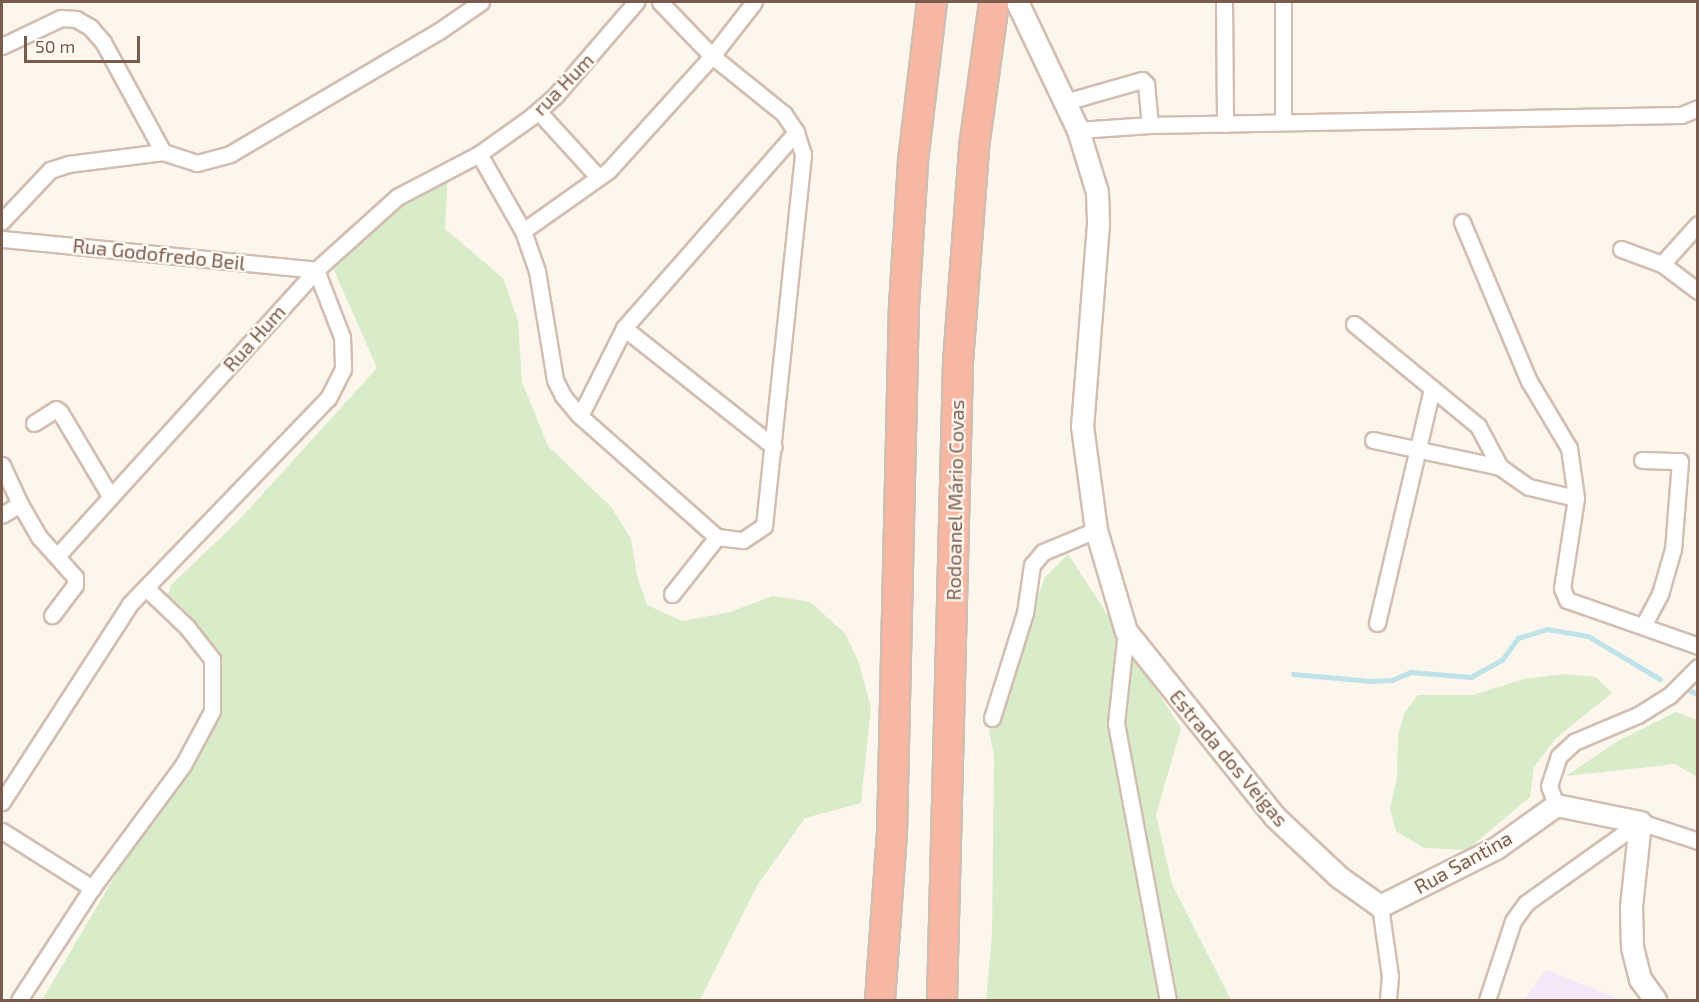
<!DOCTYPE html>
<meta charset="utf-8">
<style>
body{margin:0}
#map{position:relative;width:1699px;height:1002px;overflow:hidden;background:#fdf6ec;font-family:"Exo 2",sans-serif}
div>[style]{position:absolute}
.education>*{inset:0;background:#f3e8fa}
.green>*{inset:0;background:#d8ecc9}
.stream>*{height:4.5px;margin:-2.25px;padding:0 2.25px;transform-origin:2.25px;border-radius:2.25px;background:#bfe3e8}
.roads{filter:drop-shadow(2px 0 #d1beb0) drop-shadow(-2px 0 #d1beb0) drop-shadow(0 2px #d1beb0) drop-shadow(0 -2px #d1beb0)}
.street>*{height:15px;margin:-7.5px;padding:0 7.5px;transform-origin:7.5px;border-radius:7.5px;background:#fff}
.secondary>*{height:21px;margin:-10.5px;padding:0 10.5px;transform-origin:10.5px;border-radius:10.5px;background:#fff}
.highway>*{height:28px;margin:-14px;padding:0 14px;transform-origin:14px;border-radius:14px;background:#f7b7a3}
span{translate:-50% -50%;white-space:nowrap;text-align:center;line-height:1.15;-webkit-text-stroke:4.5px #fffaf3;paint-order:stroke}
.street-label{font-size:20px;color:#7a5c4d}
.frame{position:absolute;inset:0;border:3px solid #7a5c4d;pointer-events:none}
.scale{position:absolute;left:24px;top:36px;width:116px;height:27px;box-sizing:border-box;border:3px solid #7a5c4d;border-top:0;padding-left:8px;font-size:18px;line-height:21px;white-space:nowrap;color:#7a5c4d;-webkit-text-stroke:4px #fffaf3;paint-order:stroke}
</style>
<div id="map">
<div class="education">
<div style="clip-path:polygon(1546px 970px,1621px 1000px,1524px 1000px)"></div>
</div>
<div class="green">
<div style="clip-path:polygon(448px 173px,445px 229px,503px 278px,518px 321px,522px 382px,548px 446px,612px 508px,631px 539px,637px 576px,647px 605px,682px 621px,730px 612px,773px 596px,810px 602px,845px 633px,859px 663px,871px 708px,861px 803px,805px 818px,758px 884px,700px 1000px,42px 1000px,212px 711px,212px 659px,165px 605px,171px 585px,240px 519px,377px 368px,330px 261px,399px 200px)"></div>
<div style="clip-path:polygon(1068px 554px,1181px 728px,1156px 815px,1172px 884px,1231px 1000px,986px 1000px,992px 934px,994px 756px,989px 731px,1045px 577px)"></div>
<div style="clip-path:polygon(1565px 674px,1596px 677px,1612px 693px,1556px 738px,1534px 767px,1530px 797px,1467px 850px,1424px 848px,1396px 831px,1390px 809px,1397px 777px,1398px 734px,1405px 712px,1418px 695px,1473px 695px,1524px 679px)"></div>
<div style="clip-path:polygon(1676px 712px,1697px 720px,1697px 777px,1675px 764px,1566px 776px,1618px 741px)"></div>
</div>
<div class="stream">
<div style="left:1293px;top:674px;width:78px;rotate:5.1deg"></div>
<div style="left:1371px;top:681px;width:21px;rotate:-3deg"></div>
<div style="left:1392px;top:680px;width:21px;rotate:-23deg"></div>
<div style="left:1411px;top:672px;width:60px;rotate:4.8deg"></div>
<div style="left:1471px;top:677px;width:35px;rotate:-29deg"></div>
<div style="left:1502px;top:660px;width:27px;rotate:-54deg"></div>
<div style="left:1518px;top:638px;width:30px;rotate:-17deg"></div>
<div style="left:1547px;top:629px;width:42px;rotate:9.7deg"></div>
<div style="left:1588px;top:636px;width:84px;rotate:30.8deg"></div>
<div style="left:1689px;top:690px;width:10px;rotate:24deg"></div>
</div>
<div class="roads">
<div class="street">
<div style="left:1224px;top:2px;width:122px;rotate:89.5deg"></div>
<div style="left:2px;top:46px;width:65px;rotate:-25.4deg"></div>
<div style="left:61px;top:18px;width:15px;rotate:4deg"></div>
<div style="left:76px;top:19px;width:16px;rotate:30deg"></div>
<div style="left:90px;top:27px;width:20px;rotate:49deg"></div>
<div style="left:103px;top:42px;width:125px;rotate:61.4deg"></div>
<div style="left:1065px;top:102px;width:80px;rotate:-15.9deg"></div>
<div style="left:1142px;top:80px;width:6px;rotate:45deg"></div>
<div style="left:1146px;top:84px;width:41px;rotate:84.4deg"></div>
<div style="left:538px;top:111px;width:89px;rotate:47.7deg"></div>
<div style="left:1283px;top:122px;width:120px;rotate:-90deg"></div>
<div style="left:1078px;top:130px;width:72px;rotate:-4deg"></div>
<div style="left:1150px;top:125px;width:531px;rotate:-1.08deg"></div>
<div style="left:1681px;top:115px;width:18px;rotate:-22deg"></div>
<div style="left:163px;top:152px;width:36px;rotate:18deg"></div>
<div style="left:197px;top:163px;width:34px;rotate:-15deg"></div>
<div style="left:230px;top:154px;width:243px;rotate:-30.5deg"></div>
<div style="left:439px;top:31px;width:51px;rotate:-34.6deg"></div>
<div style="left:479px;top:154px;width:89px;rotate:60.3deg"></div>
<div style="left:523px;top:231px;width:42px;rotate:70.7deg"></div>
<div style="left:537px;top:271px;width:110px;rotate:80.6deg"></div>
<div style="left:555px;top:380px;width:18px;rotate:63deg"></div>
<div style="left:563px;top:396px;width:26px;rotate:50deg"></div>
<div style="left:580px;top:416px;width:183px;rotate:41.5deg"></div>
<div style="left:717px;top:537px;width:26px;rotate:7deg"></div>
<div style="left:743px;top:540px;width:25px;rotate:-34deg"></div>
<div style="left:764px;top:526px;width:374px;rotate:-84deg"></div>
<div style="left:803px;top:154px;width:23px;rotate:-108deg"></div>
<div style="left:796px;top:132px;width:22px;rotate:-124deg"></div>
<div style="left:784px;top:114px;width:92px;rotate:-141.1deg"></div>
<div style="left:712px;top:56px;width:75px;rotate:-133.9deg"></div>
<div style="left:2px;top:221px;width:70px;rotate:-46.7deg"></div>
<div style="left:50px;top:170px;width:19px;rotate:-18deg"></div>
<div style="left:68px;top:164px;width:96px;rotate:-7.2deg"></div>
<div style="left:1462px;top:222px;width:173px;rotate:67.2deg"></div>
<div style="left:1529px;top:381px;width:78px;rotate:59.2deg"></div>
<div style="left:1569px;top:448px;width:50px;rotate:82deg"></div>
<div style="left:1576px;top:498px;width:91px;rotate:98.8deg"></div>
<div style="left:1562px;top:588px;width:13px;rotate:67deg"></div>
<div style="left:1567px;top:600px;width:139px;rotate:19.3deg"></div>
<div style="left:523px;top:231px;width:105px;rotate:-35.3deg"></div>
<div style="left:609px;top:170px;width:154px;rotate:-47.9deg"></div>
<div style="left:712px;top:56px;width:68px;rotate:-52.1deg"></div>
<div style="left:2px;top:239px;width:316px;rotate:5.6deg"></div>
<div style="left:316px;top:270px;width:72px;rotate:68.8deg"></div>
<div style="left:342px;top:337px;width:32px;rotate:88deg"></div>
<div style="left:343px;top:369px;width:33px;rotate:117deg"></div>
<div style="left:328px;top:398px;width:286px;rotate:133.9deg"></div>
<div style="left:130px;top:604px;width:236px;rotate:122.9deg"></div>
<div style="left:1621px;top:249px;width:44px;rotate:20.1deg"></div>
<div style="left:1662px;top:264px;width:45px;rotate:36.9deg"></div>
<div style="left:1662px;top:264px;width:54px;rotate:-48deg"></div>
<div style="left:1354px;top:324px;width:161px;rotate:39.4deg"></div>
<div style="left:1478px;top:426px;width:47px;rotate:61.8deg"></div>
<div style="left:1500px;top:467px;width:35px;rotate:35deg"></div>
<div style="left:1529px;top:487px;width:48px;rotate:13.2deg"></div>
<div style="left:624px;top:328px;width:191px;rotate:38.4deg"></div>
<div style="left:580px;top:416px;width:98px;rotate:-63.4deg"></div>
<div style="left:624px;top:328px;width:261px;rotate:-48.7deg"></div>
<div style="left:34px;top:423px;width:26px;rotate:-32deg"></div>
<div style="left:56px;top:409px;width:5px;rotate:37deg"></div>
<div style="left:60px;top:412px;width:98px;rotate:59.2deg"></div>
<div style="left:1373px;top:440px;width:130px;rotate:12deg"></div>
<div style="left:1642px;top:460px;width:38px;rotate:2deg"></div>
<div style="left:1680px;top:461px;width:88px;rotate:94.5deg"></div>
<div style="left:1673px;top:549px;width:47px;rotate:106.1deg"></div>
<div style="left:1660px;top:594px;width:36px;rotate:118deg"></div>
<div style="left:2px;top:465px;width:43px;rotate:65.2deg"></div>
<div style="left:20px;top:504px;width:21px;rotate:149deg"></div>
<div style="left:20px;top:504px;width:39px;rotate:60deg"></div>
<div style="left:40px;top:538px;width:52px;rotate:48.1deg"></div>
<div style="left:75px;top:577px;width:8px;rotate:90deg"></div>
<div style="left:75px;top:585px;width:38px;rotate:127deg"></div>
<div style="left:58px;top:555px;width:384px;rotate:-47.8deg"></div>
<div style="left:316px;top:270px;width:109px;rotate:-42deg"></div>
<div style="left:397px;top:197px;width:93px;rotate:-27.7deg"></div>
<div style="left:479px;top:154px;width:64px;rotate:-35.4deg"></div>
<div style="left:531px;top:117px;width:33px;rotate:-41deg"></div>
<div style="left:556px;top:95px;width:123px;rotate:-49.3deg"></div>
<div style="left:672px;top:594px;width:73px;rotate:-51.7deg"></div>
<div style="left:1377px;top:623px;width:241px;rotate:-76.8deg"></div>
<div style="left:1126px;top:631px;width:93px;rotate:96.2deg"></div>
<div style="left:1116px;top:723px;width:282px;rotate:79.4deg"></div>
<div style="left:992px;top:718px;width:110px;rotate:-72.6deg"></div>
<div style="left:1025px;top:613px;width:49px;rotate:-81.7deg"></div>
<div style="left:1032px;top:565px;width:17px;rotate:-50deg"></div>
<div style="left:1043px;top:552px;width:57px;rotate:-22.5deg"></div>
<div style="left:1556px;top:805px;width:20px;rotate:-110deg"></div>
<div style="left:1549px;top:786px;width:32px;rotate:-72deg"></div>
<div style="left:1559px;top:756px;width:21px;rotate:-43deg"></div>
<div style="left:1574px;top:742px;width:69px;rotate:-22.9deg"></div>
<div style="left:1638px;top:715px;width:36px;rotate:-32deg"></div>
<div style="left:1669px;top:696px;width:41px;rotate:-45deg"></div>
<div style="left:2px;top:831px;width:107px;rotate:32.3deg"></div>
<div style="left:92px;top:888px;width:134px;rotate:123.1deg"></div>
<div style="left:92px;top:888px;width:153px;rotate:-53.5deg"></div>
<div style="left:183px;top:765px;width:61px;rotate:-61.8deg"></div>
<div style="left:212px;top:711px;width:52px;rotate:-90deg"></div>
<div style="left:212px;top:659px;width:39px;rotate:-128deg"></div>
<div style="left:188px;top:628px;width:58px;rotate:-136.4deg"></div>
<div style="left:1380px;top:906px;width:71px;rotate:81.9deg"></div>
<div style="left:1390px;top:976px;width:24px;rotate:95deg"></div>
<div style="left:1487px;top:1000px;width:83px;rotate:-71.8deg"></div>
<div style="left:1513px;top:921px;width:22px;rotate:-54deg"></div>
<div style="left:1526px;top:903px;width:140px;rotate:-35.4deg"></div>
<div style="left:1640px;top:822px;width:61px;rotate:18.1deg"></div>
</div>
<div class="secondary">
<div style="left:1017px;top:2px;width:142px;rotate:64.5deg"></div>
<div style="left:1078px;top:130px;width:65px;rotate:73deg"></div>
<div style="left:1097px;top:192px;width:32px;rotate:88deg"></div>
<div style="left:1098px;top:224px;width:203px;rotate:94.5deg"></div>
<div style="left:1082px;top:426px;width:105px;rotate:82.3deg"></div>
<div style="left:1096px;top:530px;width:105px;rotate:73.5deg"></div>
<div style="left:1126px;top:631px;width:237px;rotate:51.3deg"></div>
<div style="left:1274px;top:816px;width:89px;rotate:43.2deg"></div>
<div style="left:1339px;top:877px;width:50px;rotate:35.3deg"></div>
<div style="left:1380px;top:906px;width:130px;rotate:-26.6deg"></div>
<div style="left:1496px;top:848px;width:74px;rotate:-35.6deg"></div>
<div style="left:1556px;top:805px;width:86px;rotate:11.4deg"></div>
<div style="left:1640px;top:822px;width:84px;rotate:96.1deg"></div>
<div style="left:1631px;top:906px;width:41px;rotate:88.6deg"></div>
<div style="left:1632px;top:947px;width:33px;rotate:76deg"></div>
<div style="left:1640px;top:979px;width:26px;rotate:54deg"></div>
</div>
<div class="highway">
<div style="left:880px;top:1000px;width:167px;rotate:-85.9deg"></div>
<div style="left:892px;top:833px;width:527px;rotate:-88.7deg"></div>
<div style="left:904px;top:306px;width:145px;rotate:-86.4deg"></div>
<div style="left:913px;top:161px;width:160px;rotate:-83.2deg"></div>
<div style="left:942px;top:1000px;width:638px;rotate:-88.56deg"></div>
<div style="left:958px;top:362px;width:216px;rotate:-85.7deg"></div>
<div style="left:974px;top:147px;width:146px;rotate:-82.1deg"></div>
</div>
</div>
<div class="street-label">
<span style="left:563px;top:84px;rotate:-46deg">rua Hum</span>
<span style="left:159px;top:254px;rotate:6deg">Rua Godofredo Beil</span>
<span style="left:254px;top:338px;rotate:-48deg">Rua Hum</span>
<span style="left:955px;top:500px;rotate:-89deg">Rodoanel Mário Covas</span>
<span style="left:1229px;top:758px;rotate:50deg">Estrada dos Veigas</span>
<span style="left:1463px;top:862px;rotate:-29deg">Rua Santina</span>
</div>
<div class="frame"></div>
<div class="scale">50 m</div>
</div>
